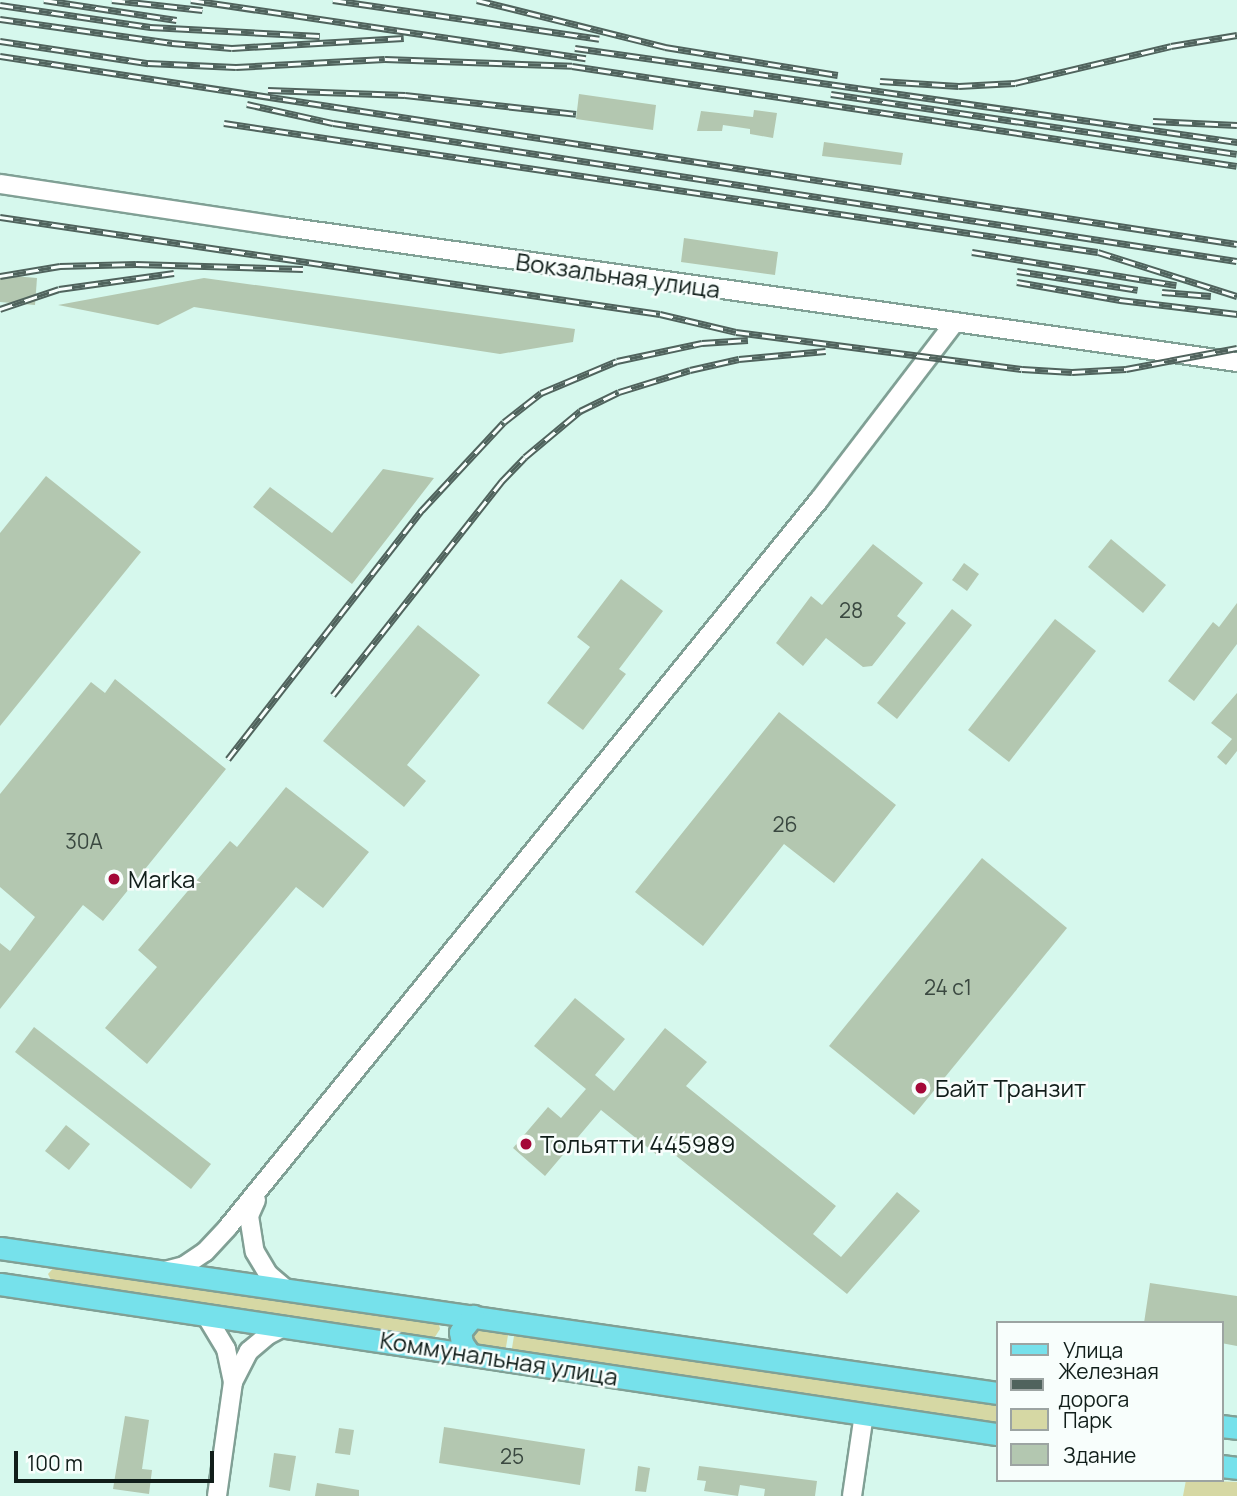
<!DOCTYPE html>
<meta charset="utf-8">
<style>
body{margin:0}
#map{position:relative;width:1237px;height:1496px;overflow:hidden;background:#d6f8ed;font-family:Manrope,sans-serif}
div>[style]{position:absolute}
.green>*{inset:0;background:#d6d8a4}
.building>*{inset:0;background:#b3c7b0}
.roads{filter:drop-shadow(2px 0 #80a095) drop-shadow(-2px 0 #80a095) drop-shadow(0 2px #80a095) drop-shadow(0 -2px #80a095)}
.minor>*{height:18px;margin:-9px;padding:0 9px;transform-origin:9px;border-radius:9px;background:#fff}
.major>*{height:21px;margin:-10.5px;padding:0 10.5px;transform-origin:10.5px;border-radius:10.5px;background:#76e1eb}
.rail>*{height:7px;margin-top:-3.5px;transform-origin:0;background:repeating-linear-gradient(90deg,#f8fefc 0 13px,#50635d 0 26px);box-sizing:border-box;border-block:2px solid #50635d}
.dots>*{width:19px;height:19px;translate:-50% -50%;box-sizing:border-box;border:4px solid #f8fefc;border-radius:50%}
span{translate:-50% -50%;white-space:nowrap;text-align:center;line-height:1.15;-webkit-text-stroke:5px #f8fefc;paint-order:stroke}
.number-label{font-size:21px;color:#3a4840}
.number-label span{-webkit-text-stroke-width:0}
.street-label{font-size:24px;color:#111e1a}
.poi-label{font-size:24px;color:#111e1a}
.left{translate:0 -50%;text-align:left}
.legend{position:absolute;left:996px;top:1321px;width:228px;height:161px;box-sizing:border-box;background:#f8fefc;border:2px solid #9ca4a2;margin:0;padding:9px 12px;list-style:none;font-size:21px;color:#111e1a}
.legend li{display:flex;align-items:center;gap:14px;height:35px}
.legend b{width:35px;border:2px solid #9ca4a2}
.scale{position:absolute;left:14px;top:1451px;width:200px;height:32px;box-sizing:border-box;border:4px solid #111e1a;border-top:0;padding-left:9px;font-size:21px;line-height:24px;white-space:nowrap;color:#111e1a;-webkit-text-stroke:5px #f8fefc;paint-order:stroke}
</style>
<div id="map">
<div class="green">
<div style="clip-path:polygon(56px 1265px,438px 1321px,440px 1329px,433px 1340px,53px 1284px,48px 1274px)"></div>
<div style="clip-path:polygon(476px 1326px,509px 1329px,505px 1353px,481px 1350px,470px 1340px)"></div>
<div style="clip-path:polygon(515px 1330px,997px 1401px,997px 1425px,511px 1354px)"></div>
<div style="clip-path:polygon(1186px 1480px,1237px 1482px,1237px 1496px,1183px 1496px)"></div>
</div>
<div class="building">
<div style="clip-path:polygon(579px 94px,656px 105px,653px 130px,576px 119px)"></div>
<div style="clip-path:polygon(754px 110px,777px 113px,773px 138px,750px 134px,750px 129px,723px 125px,722px 131px,697px 131px,701px 111px,753px 117px)"></div>
<div style="clip-path:polygon(824px 142px,903px 153px,901px 165px,822px 156px)"></div>
<div style="clip-path:polygon(684px 238px,778px 252px,775px 275px,681px 262px)"></div>
<div style="clip-path:polygon(0 275px,37px 278px,35px 305px,0 302px)"></div>
<div style="clip-path:polygon(204px 278px,575px 329px,573px 342px,500px 354px,194px 307px,158px 325px,58px 305px)"></div>
<div style="clip-path:polygon(383px 469px,434px 478px,352px 584px,253px 507px,270px 487px,332px 533px)"></div>
<div style="clip-path:polygon(46px 476px,141px 552px,0 726px,0 533px)"></div>
<div style="clip-path:polygon(1111px 539px,1166px 585px,1143px 613px,1088px 567px)"></div>
<div style="clip-path:polygon(873px 544px,923px 583px,897px 616px,906px 623px,872px 666px,863px 667px,826px 638px,803px 666px,776px 643px,811px 596px,822px 605px)"></div>
<div style="clip-path:polygon(964px 563px,979px 574px,967px 591px,952px 580px)"></div>
<div style="clip-path:polygon(621px 579px,663px 611px,619px 669px,626px 674px,583px 730px,547px 703px,590px 647px,577px 637px)"></div>
<div style="clip-path:polygon(1237px 603px,1237px 644px,1194px 701px,1168px 681px,1213px 622px,1219px 627px)"></div>
<div style="clip-path:polygon(952px 609px,972px 625px,897px 719px,877px 703px)"></div>
<div style="clip-path:polygon(1055px 619px,1096px 651px,1009px 762px,968px 730px)"></div>
<div style="clip-path:polygon(418px 625px,480px 675px,407px 765px,426px 781px,404px 807px,323px 741px)"></div>
<div style="clip-path:polygon(115px 679px,226px 769px,103px 921px,83px 905px,0 1009px,0 943px,10px 951px,35px 917px,0 887px,0 794px,91px 682px,105px 693px)"></div>
<div style="clip-path:polygon(1237px 693px,1237px 751px,1226px 765px,1217px 757px,1232px 739px,1211px 723px)"></div>
<div style="clip-path:polygon(779px 712px,896px 805px,834px 883px,784px 844px,703px 946px,635px 892px)"></div>
<div style="clip-path:polygon(286px 787px,369px 852px,323px 908px,296px 887px,147px 1064px,105px 1028px,157px 967px,138px 950px,230px 841px,237px 847px)"></div>
<div style="clip-path:polygon(982px 858px,1067px 928px,914px 1115px,829px 1046px)"></div>
<div style="clip-path:polygon(575px 998px,625px 1039px,595px 1075px,614px 1091px,665px 1028px,707px 1062px,686px 1086px,836px 1206px,813px 1234px,841px 1257px,897px 1192px,920px 1211px,847px 1294px,664px 1146px,657px 1155px,601px 1110px,545px 1176px,513px 1148px,548px 1107px,561px 1118px,586px 1089px,534px 1046px)"></div>
<div style="clip-path:polygon(34px 1027px,211px 1164px,191px 1189px,15px 1052px)"></div>
<div style="clip-path:polygon(66px 1125px,90px 1144px,69px 1170px,45px 1151px)"></div>
<div style="clip-path:polygon(1150px 1283px,1237px 1296px,1237px 1346px,1221px 1343px,1221px 1323px,1144px 1323px)"></div>
<div style="clip-path:polygon(125px 1416px,149px 1420px,142px 1469px,152px 1470px,149px 1494px,113px 1489px)"></div>
<div style="clip-path:polygon(444px 1427px,585px 1449px,580px 1485px,439px 1463px)"></div>
<div style="clip-path:polygon(339px 1428px,354px 1430px,350px 1455px,335px 1453px)"></div>
<div style="clip-path:polygon(274px 1453px,296px 1456px,290px 1491px,269px 1487px)"></div>
<div style="clip-path:polygon(638px 1466px,650px 1468px,646px 1492px,635px 1491px)"></div>
<div style="clip-path:polygon(699px 1466px,817px 1481px,815px 1496px,764px 1496px,765px 1489px,740px 1485px,738px 1496px,704px 1491px,706px 1481px,697px 1480px)"></div>
<div style="clip-path:polygon(317px 1483px,359px 1490px,359px 1496px,315px 1496px)"></div>
</div>
<div class="roads">
<div class="minor">
<div style="left:0;top:184px;width:288px;rotate:8.6deg"></div>
<div style="left:285px;top:227px;width:962px;rotate:8.07deg"></div>
<div style="left:256px;top:1200px;width:17px;rotate:114deg"></div>
<div style="left:249px;top:1216px;width:36px;rotate:81deg"></div>
<div style="left:255px;top:1252px;width:26px;rotate:59deg"></div>
<div style="left:268px;top:1274px;width:23px;rotate:40deg"></div>
<div style="left:165px;top:1271px;width:20px;rotate:-15deg"></div>
<div style="left:184px;top:1266px;width:25px;rotate:-34deg"></div>
<div style="left:205px;top:1252px;width:34px;rotate:-47deg"></div>
<div style="left:228px;top:1227px;width:937px;rotate:-50.89deg"></div>
<div style="left:819px;top:500px;width:224px;rotate:-52.6deg"></div>
<div style="left:205px;top:1314px;width:41px;rotate:59deg"></div>
<div style="left:226px;top:1349px;width:34px;rotate:78deg"></div>
<div style="left:217px;top:1496px;width:115px;rotate:-82deg"></div>
<div style="left:233px;top:1382px;width:35px;rotate:-63deg"></div>
<div style="left:249px;top:1351px;width:25px;rotate:-40deg"></div>
<div style="left:268px;top:1335px;width:20px;rotate:-27deg"></div>
<div style="left:852px;top:1496px;width:83px;rotate:-81.7deg"></div>
</div>
<div class="major">
<div style="left:0;top:1248px;width:1007px;rotate:8.27deg"></div>
<div style="left:0;top:1284px;width:1008px;rotate:8.56deg"></div>
<div style="left:469px;top:1353px;width:12px;rotate:-125deg"></div>
<div style="left:462px;top:1343px;width:11px;rotate:-100deg"></div>
<div style="left:460px;top:1332px;width:21px;rotate:-51deg"></div>
<div style="left:1221px;top:1426px;width:16px;rotate:7deg"></div>
<div style="left:1221px;top:1466px;width:16px;rotate:7deg"></div>
</div>
</div>
<div class="rail">
<div style="left:44px;top:0;width:134px;rotate:8.6deg"></div>
<div style="left:112px;top:0;width:91px;rotate:6.3deg"></div>
<div style="left:191px;top:0;width:399px;rotate:8.4deg"></div>
<div style="left:333px;top:0;width:269px;rotate:8.3deg"></div>
<div style="left:477px;top:0;width:194px;rotate:14deg"></div>
<div style="left:665px;top:47px;width:175px;rotate:9.2deg"></div>
<div style="left:0;top:5px;width:152px;rotate:8.3deg"></div>
<div style="left:150px;top:27px;width:170px;rotate:3deg"></div>
<div style="left:0;top:19px;width:174px;rotate:7.9deg"></div>
<div style="left:172px;top:43px;width:60px;rotate:4.8deg"></div>
<div style="left:232px;top:48px;width:172px;rotate:-3.3deg"></div>
<div style="left:0;top:41px;width:150px;rotate:8.5deg"></div>
<div style="left:148px;top:63px;width:88px;rotate:2.6deg"></div>
<div style="left:236px;top:67px;width:149px;rotate:-3.1deg"></div>
<div style="left:385px;top:59px;width:187px;rotate:2.1deg"></div>
<div style="left:572px;top:66px;width:672px;rotate:8.55deg"></div>
<div style="left:575px;top:48px;width:669px;rotate:8.08deg"></div>
<div style="left:0;top:56px;width:1251px;rotate:8.64deg"></div>
<div style="left:880px;top:81px;width:79px;rotate:3.6deg"></div>
<div style="left:959px;top:86px;width:56px;rotate:-3.1deg"></div>
<div style="left:1015px;top:83px;width:160px;rotate:-13.3deg"></div>
<div style="left:1171px;top:46px;width:67px;rotate:-9.5deg"></div>
<div style="left:268px;top:90px;width:137px;rotate:2.1deg"></div>
<div style="left:405px;top:95px;width:172px;rotate:6.3deg"></div>
<div style="left:831px;top:94px;width:410px;rotate:8.4deg"></div>
<div style="left:247px;top:104px;width:88px;rotate:12.5deg"></div>
<div style="left:333px;top:123px;width:914px;rotate:8.68deg"></div>
<div style="left:1153px;top:121px;width:84px;rotate:2.7deg"></div>
<div style="left:224px;top:123px;width:883px;rotate:8.4deg"></div>
<div style="left:1098px;top:252px;width:146px;rotate:17.6deg"></div>
<div style="left:0;top:217px;width:667px;rotate:8.36deg"></div>
<div style="left:660px;top:314px;width:78px;rotate:13.3deg"></div>
<div style="left:736px;top:332px;width:288px;rotate:7.4deg"></div>
<div style="left:1022px;top:369px;width:50px;rotate:3.4deg"></div>
<div style="left:1072px;top:372px;width:54px;rotate:-3.2deg"></div>
<div style="left:1126px;top:369px;width:113px;rotate:-10.7deg"></div>
<div style="left:972px;top:252px;width:207px;rotate:9.2deg"></div>
<div style="left:1017px;top:271px;width:122px;rotate:8.9deg"></div>
<div style="left:0;top:276px;width:61px;rotate:-9.5deg"></div>
<div style="left:60px;top:266px;width:76px;rotate:-1.5deg"></div>
<div style="left:136px;top:264px;width:167px;rotate:1.7deg"></div>
<div style="left:1017px;top:282px;width:105px;rotate:9.9deg"></div>
<div style="left:1120px;top:300px;width:118px;rotate:6.8deg"></div>
<div style="left:1162px;top:292px;width:49px;rotate:4.7deg"></div>
<div style="left:0;top:309px;width:62px;rotate:-18.7deg"></div>
<div style="left:59px;top:289px;width:116px;rotate:-7.9deg"></div>
<div style="left:333px;top:695px;width:273px;rotate:-51.7deg"></div>
<div style="left:502px;top:481px;width:33px;rotate:-46deg"></div>
<div style="left:525px;top:457px;width:72px;rotate:-39.9deg"></div>
<div style="left:580px;top:411px;width:43px;rotate:-26deg"></div>
<div style="left:619px;top:392px;width:74px;rotate:-17.2deg"></div>
<div style="left:690px;top:370px;width:50px;rotate:-12.7deg"></div>
<div style="left:739px;top:359px;width:87px;rotate:-5.3deg"></div>
<div style="left:228px;top:759px;width:316px;rotate:-52.1deg"></div>
<div style="left:422px;top:510px;width:120px;rotate:-47deg"></div>
<div style="left:504px;top:422px;width:47px;rotate:-38.1deg"></div>
<div style="left:541px;top:393px;width:82px;rotate:-22.8deg"></div>
<div style="left:617px;top:361px;width:87px;rotate:-12deg"></div>
<div style="left:702px;top:343px;width:46px;rotate:-3.7deg"></div>
</div>
<div class="dots">
<div style="left:114px;top:879px;background:#a40838"></div>
<div style="left:921px;top:1088px;background:#a40838"></div>
<div style="left:526px;top:1144px;background:#a40838"></div>
</div>
<div class="number-label">
<span style="left:851px;top:610px">28</span>
<span style="left:785px;top:824px">26</span>
<span style="left:84px;top:841px">30А</span>
<span style="left:948px;top:987px">24 с1</span>
<span style="left:512px;top:1456px">25</span>
</div>
<div class="street-label">
<span style="left:618px;top:275px;rotate:8deg">Вокзальная улица</span>
<span style="left:499px;top:1358px;rotate:9deg">Коммунальная улица</span>
</div>
<div class="poi-label">
<span class="left" style="left:128px;top:879px">Marka</span>
<span class="left" style="left:935px;top:1088px">Байт Транзит</span>
<span class="left" style="left:540px;top:1144px">Тольятти 445989</span>
</div>
<ul class="legend">
<li><b style="height:9px;background:#76e1eb"></b>Улица</li>
<li><b style="height:9px;background:#50635d"></b>Железная дорога</li>
<li><b style="height:19px;background:#d6d8a4"></b>Парк</li>
<li><b style="height:19px;background:#b3c7b0"></b>Здание</li>
</ul>
<div class="scale">100 m</div>
</div>
